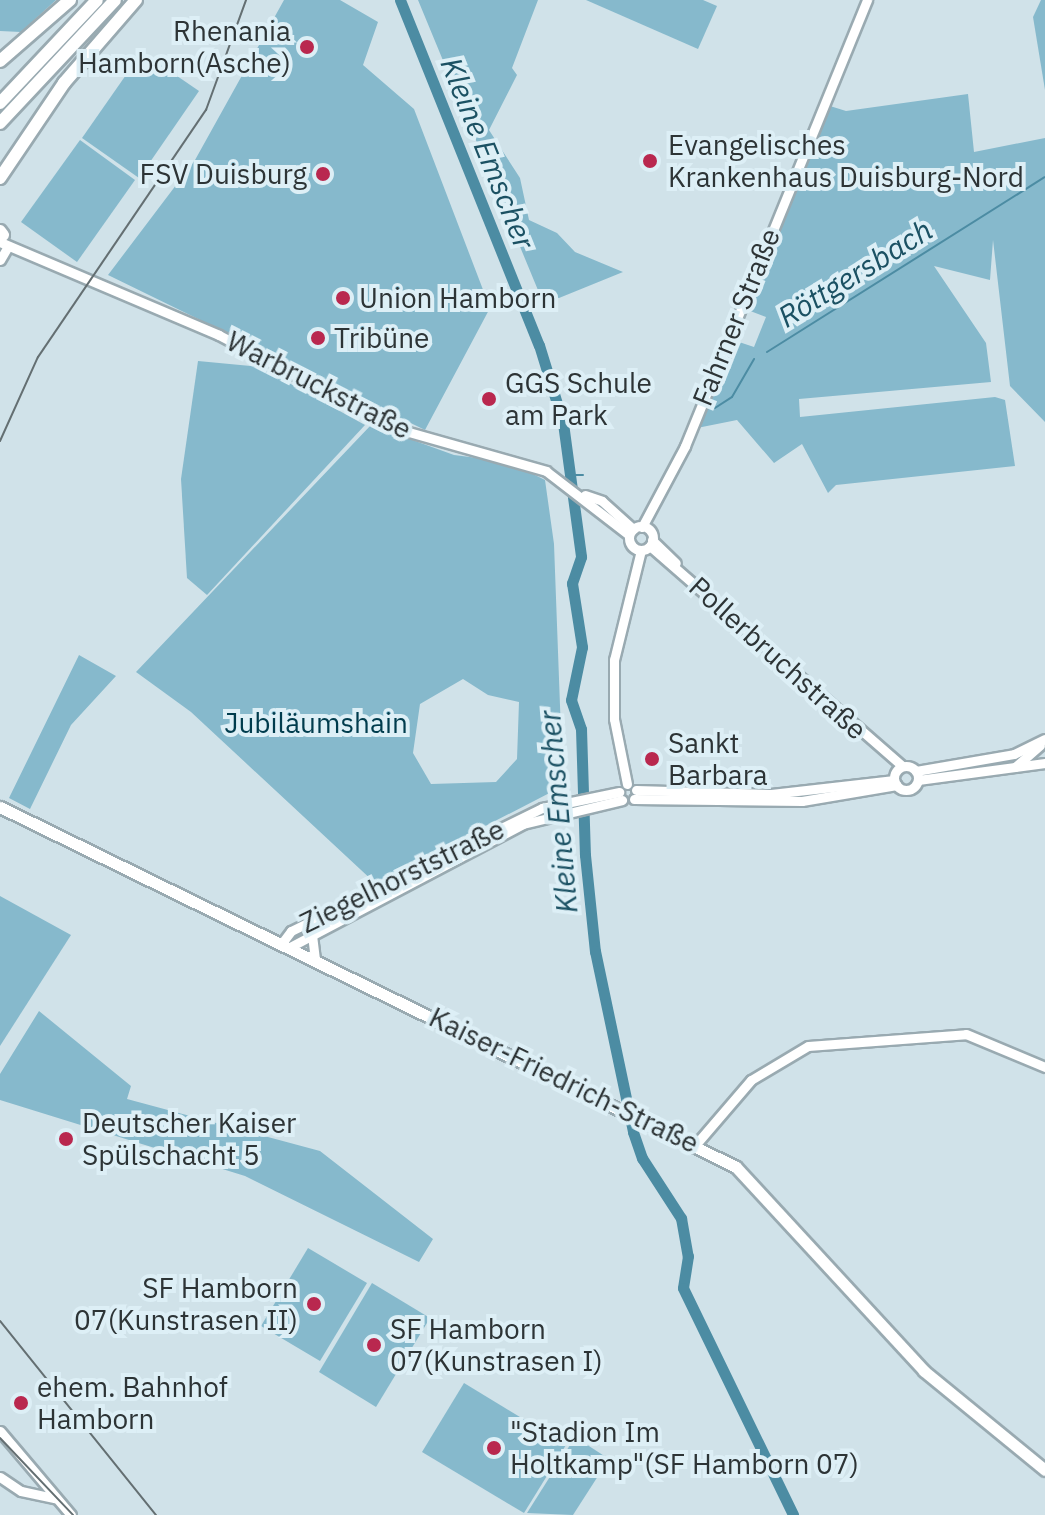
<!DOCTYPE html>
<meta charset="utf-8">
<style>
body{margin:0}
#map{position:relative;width:1045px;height:1515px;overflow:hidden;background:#d0e2e9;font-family:"IBM Plex Sans",sans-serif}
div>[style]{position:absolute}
.green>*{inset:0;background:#86b9cc}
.stream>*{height:2px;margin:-1px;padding:0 1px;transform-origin:1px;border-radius:1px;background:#4c8ca3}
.river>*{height:11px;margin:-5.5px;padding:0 5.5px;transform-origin:5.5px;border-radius:5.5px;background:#4c8ca3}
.roads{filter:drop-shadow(2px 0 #99aab1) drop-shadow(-2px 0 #99aab1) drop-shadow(0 2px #99aab1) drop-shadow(0 -2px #99aab1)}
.minor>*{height:9px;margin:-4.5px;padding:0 4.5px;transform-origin:4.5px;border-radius:4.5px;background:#fff}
.minor>.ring{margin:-4.5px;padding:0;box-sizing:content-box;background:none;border:9px solid #fff;border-radius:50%}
.major>*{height:11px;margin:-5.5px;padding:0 5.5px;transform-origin:5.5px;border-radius:5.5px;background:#fff}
.highway>*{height:12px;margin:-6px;padding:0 6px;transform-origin:6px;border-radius:6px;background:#fff}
.tram>*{height:2px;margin:-1px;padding:0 1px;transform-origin:1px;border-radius:1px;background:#646f72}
.rail>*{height:2px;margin:-1px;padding:0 1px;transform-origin:1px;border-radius:1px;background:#646f72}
.dots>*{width:22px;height:22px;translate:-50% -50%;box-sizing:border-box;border:4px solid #ddeff6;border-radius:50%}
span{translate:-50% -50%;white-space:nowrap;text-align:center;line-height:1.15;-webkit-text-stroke:8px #ddeff6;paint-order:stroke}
.poi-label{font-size:28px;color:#2d3436}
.right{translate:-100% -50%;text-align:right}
.left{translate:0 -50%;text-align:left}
.street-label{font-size:28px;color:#2d3436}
.park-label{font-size:28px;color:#003c4d}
.water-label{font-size:30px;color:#1b5163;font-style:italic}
</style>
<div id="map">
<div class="green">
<div style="clip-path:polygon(0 0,56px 0,21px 32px,0 31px)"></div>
<div style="clip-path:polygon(284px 0,340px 0,378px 22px,363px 65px,414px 109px,490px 308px,425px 430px,108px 275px,195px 160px)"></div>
<div style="clip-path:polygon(418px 0,538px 0,512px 68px,517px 75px,489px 130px,520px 178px,529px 220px,557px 233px,575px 252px,623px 272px,559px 298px,540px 295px)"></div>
<div style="clip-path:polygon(586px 0,703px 0,717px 6px,698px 49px)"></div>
<div style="clip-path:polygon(1041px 0,1045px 0,1045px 90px,1033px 17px)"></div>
<div style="clip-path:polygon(142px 52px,199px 91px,139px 178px,82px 138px)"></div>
<div style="clip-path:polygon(968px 94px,974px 152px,1045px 138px,1045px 422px,1010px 386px,993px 240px,990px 280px,934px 266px,986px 343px,991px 382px,799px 399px,800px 417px,995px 397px,1005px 400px,1015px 466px,836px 485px,828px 493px,802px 444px,774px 463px,737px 420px,697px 428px,739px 342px,754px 347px,766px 317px,745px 309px,830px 106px,846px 111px)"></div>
<div style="clip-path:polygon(80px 140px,135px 180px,77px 262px,21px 222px)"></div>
<div style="clip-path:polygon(198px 361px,260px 367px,365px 425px,207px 595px,187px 578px,181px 479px)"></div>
<div style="clip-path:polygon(evenodd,371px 425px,454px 455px,509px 462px,545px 480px,554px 544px,563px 786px,375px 883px,191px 712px,136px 672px,371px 425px,463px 679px,488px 695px,519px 702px,517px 759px,496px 782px,431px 784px,413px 753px,420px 704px,463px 679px)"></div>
<div style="clip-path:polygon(79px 655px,116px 676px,71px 725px,30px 809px,9px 798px)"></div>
<div style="clip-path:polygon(0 896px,71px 935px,0 1046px)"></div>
<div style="clip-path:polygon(39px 1011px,131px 1086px,127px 1099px,320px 1151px,433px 1239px,419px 1262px,245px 1176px,0 1100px,0 1074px)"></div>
<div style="clip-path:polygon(308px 1248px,367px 1283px,320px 1361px,261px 1326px)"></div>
<div style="clip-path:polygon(372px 1283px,430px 1318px,376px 1407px,319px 1372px)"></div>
<div style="clip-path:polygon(464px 1383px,566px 1445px,524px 1513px,422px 1452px)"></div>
<div style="clip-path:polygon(575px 1437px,609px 1459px,573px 1515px,527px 1513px)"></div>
</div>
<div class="stream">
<div style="left:767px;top:352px;width:328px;rotate:-32.2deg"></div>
<div style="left:715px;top:408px;width:20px;rotate:-33deg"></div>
<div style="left:732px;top:397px;width:44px;rotate:-59.9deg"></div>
<div style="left:570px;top:475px;width:13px"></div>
</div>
<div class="river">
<div style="left:400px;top:0;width:372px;rotate:68.1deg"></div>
<div style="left:539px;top:345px;width:82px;rotate:72.9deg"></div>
<div style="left:563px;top:423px;width:135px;rotate:82.3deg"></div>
<div style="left:581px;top:557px;width:28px;rotate:109deg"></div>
<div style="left:572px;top:583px;width:65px;rotate:81.1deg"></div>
<div style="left:582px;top:647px;width:54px;rotate:101.7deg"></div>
<div style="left:571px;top:700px;width:31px;rotate:71deg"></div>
<div style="left:581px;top:729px;width:126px;rotate:88.2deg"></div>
<div style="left:585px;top:855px;width:97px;rotate:84.1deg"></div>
<div style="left:595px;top:951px;width:185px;rotate:78.1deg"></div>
<div style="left:633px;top:1132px;width:28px;rotate:71deg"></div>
<div style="left:642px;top:1158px;width:72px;rotate:57deg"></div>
<div style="left:681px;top:1218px;width:39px;rotate:80deg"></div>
<div style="left:688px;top:1256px;width:32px;rotate:99deg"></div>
<div style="left:683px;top:1288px;width:252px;rotate:64.1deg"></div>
</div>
<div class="roads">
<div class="minor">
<div style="left:0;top:242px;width:238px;rotate:23deg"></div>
<div style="left:219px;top:335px;width:202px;rotate:27.7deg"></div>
<div style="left:398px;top:429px;width:154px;rotate:15.8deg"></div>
<div style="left:546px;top:471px;width:105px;rotate:37.6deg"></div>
<div style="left:0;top:260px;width:16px;rotate:-60deg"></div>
<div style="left:585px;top:495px;width:18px;rotate:19deg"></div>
<div style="left:602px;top:501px;width:42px;rotate:42.1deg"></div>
<div class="ring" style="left:629px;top:526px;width:15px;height:15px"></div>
<div style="left:642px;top:527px;width:92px;rotate:-62deg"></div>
<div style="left:685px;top:446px;width:482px;rotate:-67.8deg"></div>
<div style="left:652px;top:540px;width:33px;rotate:44deg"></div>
<div style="left:650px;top:546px;width:335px;rotate:41.1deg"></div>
<div class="ring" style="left:894px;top:766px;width:15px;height:15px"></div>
<div style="left:1015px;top:767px;width:33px;rotate:-41deg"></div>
<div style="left:916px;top:771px;width:99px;rotate:-9.8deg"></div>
<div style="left:1014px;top:754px;width:34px;rotate:-26deg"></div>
<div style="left:918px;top:780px;width:128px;rotate:-7.6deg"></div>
<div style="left:627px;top:784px;width:66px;rotate:-101.3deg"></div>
<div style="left:614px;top:719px;width:59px;rotate:-90deg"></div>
<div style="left:614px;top:660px;width:113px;rotate:-76.2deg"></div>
<div style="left:636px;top:790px;width:135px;rotate:1.7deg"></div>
<div style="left:771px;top:794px;width:124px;rotate:-6.5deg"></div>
<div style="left:634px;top:799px;width:168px;rotate:0.7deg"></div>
<div style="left:802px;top:801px;width:96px;rotate:-9.6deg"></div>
<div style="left:312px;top:935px;width:24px;rotate:83deg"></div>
<div style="left:282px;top:943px;width:15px;rotate:-53deg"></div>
<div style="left:291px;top:931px;width:280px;rotate:-26.1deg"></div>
<div style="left:542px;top:808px;width:79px;rotate:-11.7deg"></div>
<div style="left:290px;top:947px;width:263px;rotate:-27.8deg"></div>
<div style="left:523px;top:824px;width:102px;rotate:-13.6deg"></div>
<div style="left:697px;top:1143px;width:83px;rotate:-49.4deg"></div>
<div style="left:751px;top:1080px;width:66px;rotate:-30.8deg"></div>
<div style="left:808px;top:1046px;width:158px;rotate:-4.3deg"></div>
<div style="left:966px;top:1034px;width:86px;rotate:22.7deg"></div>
<div style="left:0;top:1431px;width:110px;rotate:49.8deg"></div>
<div style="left:0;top:1477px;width:25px;rotate:34deg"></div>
<div style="left:21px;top:1491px;width:35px;rotate:12deg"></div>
</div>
<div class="major">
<div style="left:0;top:807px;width:819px;rotate:26.06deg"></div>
<div style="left:736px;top:1167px;width:277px;rotate:47.3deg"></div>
<div style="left:924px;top:1371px;width:156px;rotate:39.3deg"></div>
</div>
<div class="highway">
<div style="left:0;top:61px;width:93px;rotate:-41.1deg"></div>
<div style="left:0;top:103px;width:141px;rotate:-46.7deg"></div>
<div style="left:0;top:123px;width:168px;rotate:-46.9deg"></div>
<div style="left:0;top:178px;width:115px;rotate:-56deg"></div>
<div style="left:64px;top:83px;width:110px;rotate:-49.1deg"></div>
<div style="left:0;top:231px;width:5px;rotate:53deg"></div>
</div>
</div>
<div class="tram">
<div style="left:0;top:1438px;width:106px;rotate:46.5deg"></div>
</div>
<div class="rail">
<div style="left:0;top:441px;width:92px;rotate:-65.7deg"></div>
<div style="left:38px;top:357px;width:299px;rotate:-55.8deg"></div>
<div style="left:206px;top:110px;width:117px;rotate:-70deg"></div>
<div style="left:0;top:1321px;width:249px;rotate:51.2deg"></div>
</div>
<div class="dots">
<div style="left:307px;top:47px;background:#b9284f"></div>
<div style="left:650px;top:161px;background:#b9284f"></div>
<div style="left:323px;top:174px;background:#b9284f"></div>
<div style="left:343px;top:298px;background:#b9284f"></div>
<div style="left:318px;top:338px;background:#b9284f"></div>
<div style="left:489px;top:399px;background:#b9284f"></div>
<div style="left:652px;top:759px;background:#b9284f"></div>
<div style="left:66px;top:1139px;background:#b9284f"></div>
<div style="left:314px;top:1304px;background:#b9284f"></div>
<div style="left:374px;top:1345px;background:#b9284f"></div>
<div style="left:21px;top:1403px;background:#b9284f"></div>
<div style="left:494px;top:1448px;background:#b9284f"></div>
</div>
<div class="poi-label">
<span class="right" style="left:291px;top:47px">Rhenania<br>Hamborn(Asche)</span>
<span class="left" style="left:668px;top:161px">Evangelisches<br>Krankenhaus Duisburg-Nord</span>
<span class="right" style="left:307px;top:174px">FSV Duisburg</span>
<span class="left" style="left:359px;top:298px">Union Hamborn</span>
<span class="left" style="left:334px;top:338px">Tribüne</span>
<span class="left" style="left:505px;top:399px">GGS Schule<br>am Park</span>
<span class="left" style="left:668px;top:759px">Sankt<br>Barbara</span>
<span class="left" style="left:82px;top:1139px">Deutscher Kaiser<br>Spülschacht 5</span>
<span class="right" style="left:298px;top:1304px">SF Hamborn<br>07(Kunstrasen II)</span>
<span class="left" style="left:390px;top:1345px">SF Hamborn<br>07(Kunstrasen I)</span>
<span class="left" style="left:37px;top:1403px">ehem. Bahnhof<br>Hamborn</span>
<span class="left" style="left:510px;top:1448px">"Stadion Im<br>Holtkamp"(SF Hamborn 07)</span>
</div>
<div class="street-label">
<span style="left:736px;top:317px;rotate:-68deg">Fahrner Straße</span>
<span style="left:319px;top:385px;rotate:27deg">Warbruckstraße</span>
<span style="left:778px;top:658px;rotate:42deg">Pollerbruchstraße</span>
<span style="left:402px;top:876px;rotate:-26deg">Ziegelhorststraße</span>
<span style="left:564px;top:1080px;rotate:26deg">Kaiser-Friedrich-Straße</span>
</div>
<div class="park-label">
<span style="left:316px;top:723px">Jubiläumshain</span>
</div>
<div class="water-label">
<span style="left:488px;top:153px;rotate:68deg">Kleine Emscher</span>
<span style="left:855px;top:273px;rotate:-32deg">Röttgersbach</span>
<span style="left:558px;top:812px;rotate:-95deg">Kleine Emscher</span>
</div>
</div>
